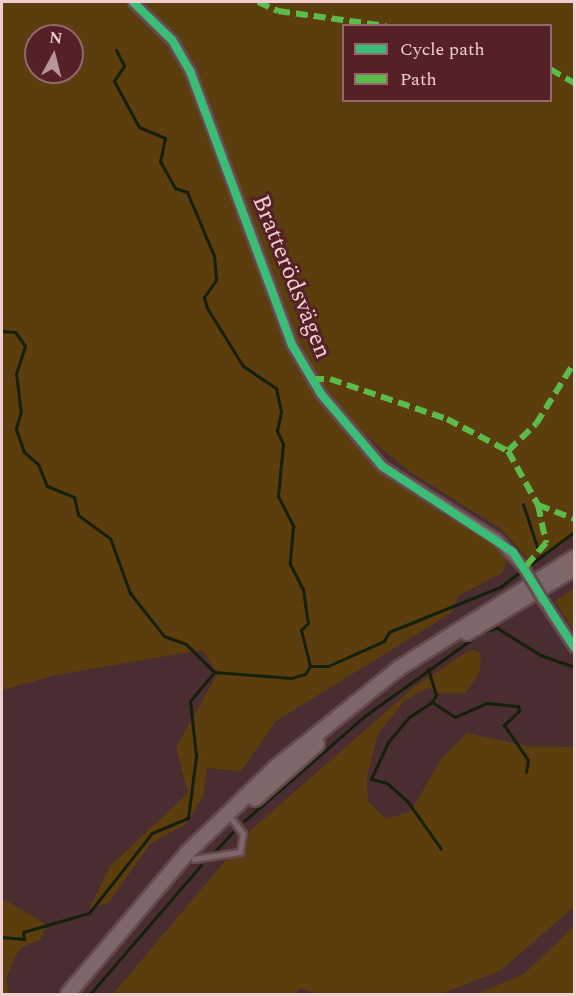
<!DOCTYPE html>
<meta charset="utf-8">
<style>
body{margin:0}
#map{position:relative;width:576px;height:996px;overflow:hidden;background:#492d30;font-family:Spectral,serif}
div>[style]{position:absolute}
.green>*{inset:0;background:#5b3d0e}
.stream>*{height:3px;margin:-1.5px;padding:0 1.5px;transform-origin:1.5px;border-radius:1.5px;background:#142009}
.roads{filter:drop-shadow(2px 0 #644a4d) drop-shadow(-2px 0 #644a4d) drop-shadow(0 2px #644a4d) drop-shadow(0 -2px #644a4d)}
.service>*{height:4.5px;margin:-2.25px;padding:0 2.25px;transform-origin:2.25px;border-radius:2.25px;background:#7d6769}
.minor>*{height:9px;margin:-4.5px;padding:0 4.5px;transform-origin:4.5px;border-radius:4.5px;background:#7d6769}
.secondary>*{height:14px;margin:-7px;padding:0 7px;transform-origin:7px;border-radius:7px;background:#7d6769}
.bridges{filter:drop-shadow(2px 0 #644a4d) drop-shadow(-2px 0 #644a4d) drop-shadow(0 2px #644a4d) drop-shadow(0 -2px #644a4d)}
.minor-bridge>*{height:9px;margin:-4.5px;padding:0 4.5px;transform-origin:4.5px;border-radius:4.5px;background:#7d6769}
.quiet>*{height:6px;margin-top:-3px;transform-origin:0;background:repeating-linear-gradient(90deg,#5cbc4b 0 12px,transparent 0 18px)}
.cycleway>*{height:8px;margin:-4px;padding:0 4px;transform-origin:4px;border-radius:4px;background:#3abd76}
span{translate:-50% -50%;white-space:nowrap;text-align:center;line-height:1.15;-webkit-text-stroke:6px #552127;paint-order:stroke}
.street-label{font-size:24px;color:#f1cfd0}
.frame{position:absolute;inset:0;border:3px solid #f1cfd0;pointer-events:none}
.legend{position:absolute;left:342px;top:24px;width:210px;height:78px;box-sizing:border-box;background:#552127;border:2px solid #93676b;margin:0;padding:8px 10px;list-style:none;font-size:18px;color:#f1cfd0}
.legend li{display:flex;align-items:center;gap:12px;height:30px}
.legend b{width:30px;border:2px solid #93676b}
.north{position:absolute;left:24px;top:24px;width:60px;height:60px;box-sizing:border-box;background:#552127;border:2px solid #93676b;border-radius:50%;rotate:7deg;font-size:16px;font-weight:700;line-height:24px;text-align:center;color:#f1cfd0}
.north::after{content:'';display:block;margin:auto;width:21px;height:27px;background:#b69698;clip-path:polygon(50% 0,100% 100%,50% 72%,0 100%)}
</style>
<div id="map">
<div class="green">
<div style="clip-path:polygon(evenodd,2px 2px,574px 2px,574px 532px,562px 545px,528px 559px,500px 528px,410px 472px,349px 421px,342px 432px,402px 487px,492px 543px,507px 560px,502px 573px,458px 596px,451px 613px,276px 721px,241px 771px,207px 768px,203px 796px,186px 824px,151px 843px,108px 903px,89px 909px,110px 866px,188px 793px,176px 747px,218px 673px,202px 650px,56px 675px,2px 690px,2px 2px,344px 26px,550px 26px,550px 100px,344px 100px,344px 26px,2px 2px,36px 36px,72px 36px,72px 72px,36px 72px,36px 36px)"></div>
<div style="clip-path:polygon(574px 588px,574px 631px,555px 601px)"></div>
<div style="clip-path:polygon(471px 649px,481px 653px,480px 672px,465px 694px,435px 693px,430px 687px,404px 701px,378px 734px,367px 776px,368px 801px,386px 819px,411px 811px,442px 758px,467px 733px,527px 746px,574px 747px,574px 907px,500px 971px,441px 994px,318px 994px,299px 988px,295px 994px,113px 994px,252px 829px,414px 687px)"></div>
<div style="clip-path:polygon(2px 898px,47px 925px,40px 940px,22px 947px,14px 958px,6px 981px,10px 994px,2px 994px)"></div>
<div style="clip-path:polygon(574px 926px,574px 994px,476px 994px,524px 974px)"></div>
</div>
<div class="stream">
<div style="left:116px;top:50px;width:18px;rotate:63deg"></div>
<div style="left:124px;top:66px;width:18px;rotate:124deg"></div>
<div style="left:114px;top:81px;width:52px;rotate:61.5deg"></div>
<div style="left:139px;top:127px;width:28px;rotate:23deg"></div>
<div style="left:165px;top:138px;width:24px;rotate:102deg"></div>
<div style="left:160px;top:161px;width:31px;rotate:61deg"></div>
<div style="left:175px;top:188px;width:13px;rotate:18deg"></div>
<div style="left:187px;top:192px;width:69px;rotate:67.1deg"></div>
<div style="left:214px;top:256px;width:24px;rotate:85deg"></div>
<div style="left:216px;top:280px;width:21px;rotate:125deg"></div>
<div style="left:204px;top:297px;width:11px;rotate:75deg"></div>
<div style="left:207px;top:308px;width:68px;rotate:58.2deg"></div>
<div style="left:243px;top:366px;width:40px;rotate:34deg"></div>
<div style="left:276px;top:388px;width:25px;rotate:78deg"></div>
<div style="left:281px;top:412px;width:19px;rotate:102deg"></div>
<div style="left:277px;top:431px;width:14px;rotate:65deg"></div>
<div style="left:283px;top:444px;width:52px;rotate:95.5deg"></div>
<div style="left:278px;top:496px;width:34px;rotate:63deg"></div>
<div style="left:293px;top:526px;width:38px;rotate:95deg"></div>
<div style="left:290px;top:564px;width:28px;rotate:63deg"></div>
<div style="left:303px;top:589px;width:34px;rotate:82deg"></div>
<div style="left:308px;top:623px;width:10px;rotate:135deg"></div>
<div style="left:301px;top:630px;width:37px;rotate:76deg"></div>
<div style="left:2px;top:331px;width:13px;rotate:4deg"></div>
<div style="left:15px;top:332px;width:17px;rotate:54deg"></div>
<div style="left:25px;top:346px;width:28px;rotate:108deg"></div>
<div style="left:16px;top:373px;width:38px;rotate:83deg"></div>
<div style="left:21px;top:411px;width:19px;rotate:106deg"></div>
<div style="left:16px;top:429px;width:24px;rotate:71deg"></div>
<div style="left:24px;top:452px;width:18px;rotate:41deg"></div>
<div style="left:38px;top:464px;width:24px;rotate:68deg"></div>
<div style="left:47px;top:486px;width:29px;rotate:22deg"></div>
<div style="left:74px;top:497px;width:18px;rotate:77deg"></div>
<div style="left:78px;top:515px;width:39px;rotate:36deg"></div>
<div style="left:110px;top:538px;width:59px;rotate:70deg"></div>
<div style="left:130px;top:593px;width:55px;rotate:51.7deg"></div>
<div style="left:164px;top:636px;width:23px;rotate:20deg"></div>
<div style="left:186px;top:644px;width:40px;rotate:45deg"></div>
<div style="left:523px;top:504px;width:48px;rotate:71.9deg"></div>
<div style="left:428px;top:669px;width:27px;rotate:73deg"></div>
<div style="left:436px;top:695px;width:8px;rotate:120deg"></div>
<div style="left:432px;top:702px;width:27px;rotate:147deg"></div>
<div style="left:409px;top:717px;width:33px;rotate:130deg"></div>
<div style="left:388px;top:742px;width:41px;rotate:114.7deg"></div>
<div style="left:371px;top:779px;width:16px;rotate:14deg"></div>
<div style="left:387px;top:783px;width:28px;rotate:42deg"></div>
<div style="left:408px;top:802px;width:57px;rotate:54.9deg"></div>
<div style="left:432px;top:702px;width:27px;rotate:33deg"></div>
<div style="left:455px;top:717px;width:35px;rotate:-24deg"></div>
<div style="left:487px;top:703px;width:31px;rotate:6deg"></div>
<div style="left:518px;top:706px;width:5px;rotate:79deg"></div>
<div style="left:519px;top:711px;width:21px;rotate:137deg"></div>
<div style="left:504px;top:725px;width:42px;rotate:55.6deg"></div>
<div style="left:528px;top:760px;width:12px;rotate:99deg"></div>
<div style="left:244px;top:821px;width:162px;rotate:-41deg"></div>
<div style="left:366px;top:715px;width:143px;rotate:-35.6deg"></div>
<div style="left:482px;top:632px;width:16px;rotate:-15deg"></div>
<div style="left:497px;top:628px;width:51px;rotate:32.1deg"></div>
<div style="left:540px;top:655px;width:36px;rotate:19deg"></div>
<div style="left:215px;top:851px;width:26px;rotate:-47deg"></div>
<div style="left:2px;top:937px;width:22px;rotate:5deg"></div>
<div style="left:24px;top:939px;width:7px;rotate:-98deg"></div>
<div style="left:23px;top:932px;width:69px;rotate:-16.1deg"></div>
<div style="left:89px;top:913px;width:102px;rotate:-51.8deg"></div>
<div style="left:152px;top:833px;width:39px;rotate:-23deg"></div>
<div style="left:188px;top:818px;width:63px;rotate:-82.6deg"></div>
<div style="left:196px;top:756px;width:55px;rotate:-96.2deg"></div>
<div style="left:190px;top:701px;width:38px;rotate:-50deg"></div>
<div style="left:214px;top:672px;width:77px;rotate:4.5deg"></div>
<div style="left:291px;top:678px;width:15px;rotate:-16deg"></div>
<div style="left:305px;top:674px;width:9px;rotate:-58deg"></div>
<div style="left:310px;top:666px;width:18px"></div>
<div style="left:328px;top:666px;width:61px;rotate:-24.1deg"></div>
<div style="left:384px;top:641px;width:10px;rotate:-61deg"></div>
<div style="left:389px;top:632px;width:120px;rotate:-22.1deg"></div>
<div style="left:500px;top:587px;width:92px;rotate:-36.6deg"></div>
<div style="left:90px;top:994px;width:170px;rotate:-49.3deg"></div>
</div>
<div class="roads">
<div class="service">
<div style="left:194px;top:859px;width:47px;rotate:-8.7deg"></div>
<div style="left:240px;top:852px;width:18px;rotate:-81deg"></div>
<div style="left:243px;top:834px;width:24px;rotate:-128deg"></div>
</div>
<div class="minor">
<div style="left:133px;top:2px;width:54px;rotate:44.3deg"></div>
<div style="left:172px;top:40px;width:36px;rotate:60deg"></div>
<div style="left:190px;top:71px;width:292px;rotate:69.6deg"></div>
<div style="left:292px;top:345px;width:57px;rotate:59.4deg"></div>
<div style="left:321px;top:394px;width:94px;rotate:49.7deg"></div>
<div style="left:382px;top:466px;width:136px;rotate:32.4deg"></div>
<div style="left:497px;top:539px;width:40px;rotate:47deg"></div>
<div style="left:544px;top:602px;width:54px;rotate:56.3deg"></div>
</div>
<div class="secondary">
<div style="left:467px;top:633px;width:125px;rotate:-30.9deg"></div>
<div style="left:255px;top:799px;width:83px;rotate:-41.6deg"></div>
<div style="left:68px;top:994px;width:185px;rotate:-49.8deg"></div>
<div style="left:187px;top:853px;width:124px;rotate:-44deg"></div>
<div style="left:276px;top:767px;width:158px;rotate:-38.8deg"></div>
<div style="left:399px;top:668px;width:207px;rotate:-32.2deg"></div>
</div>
</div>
<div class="bridges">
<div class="minor-bridge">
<div style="left:524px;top:568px;width:39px;rotate:60deg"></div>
</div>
</div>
<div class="quiet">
<div style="left:258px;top:2px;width:22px;rotate:24deg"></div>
<div style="left:278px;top:11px;width:109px;rotate:7.9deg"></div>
<div style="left:550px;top:69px;width:28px;rotate:30deg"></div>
<div style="left:312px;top:379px;width:18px"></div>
<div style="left:330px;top:379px;width:124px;rotate:18.9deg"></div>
<div style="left:447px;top:419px;width:69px;rotate:27.7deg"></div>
<div style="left:508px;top:451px;width:62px;rotate:60.9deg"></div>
<div style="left:538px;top:505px;width:39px;rotate:78deg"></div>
<div style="left:546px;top:543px;width:33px;rotate:131deg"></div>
<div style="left:508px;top:451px;width:39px;rotate:-44deg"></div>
<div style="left:536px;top:424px;width:72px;rotate:-58.1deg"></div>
<div style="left:538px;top:505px;width:39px;rotate:21deg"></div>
</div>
<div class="cycleway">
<div style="left:133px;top:2px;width:54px;rotate:44.3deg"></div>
<div style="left:172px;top:40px;width:36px;rotate:60deg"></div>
<div style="left:190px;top:71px;width:292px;rotate:69.6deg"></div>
<div style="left:292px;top:345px;width:57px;rotate:59.4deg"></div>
<div style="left:321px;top:394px;width:94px;rotate:49.7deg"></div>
<div style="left:382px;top:466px;width:157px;rotate:33.3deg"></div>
<div style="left:513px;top:552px;width:113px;rotate:57.3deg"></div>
</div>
<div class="street-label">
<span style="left:291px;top:277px;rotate:68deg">Bratterödsvägen</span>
</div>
<div class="frame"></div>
<ul class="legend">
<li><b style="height:8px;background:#3abd76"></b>Cycle path</li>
<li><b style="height:8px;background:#5cbc4b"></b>Path</li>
</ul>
<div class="north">N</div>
</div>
